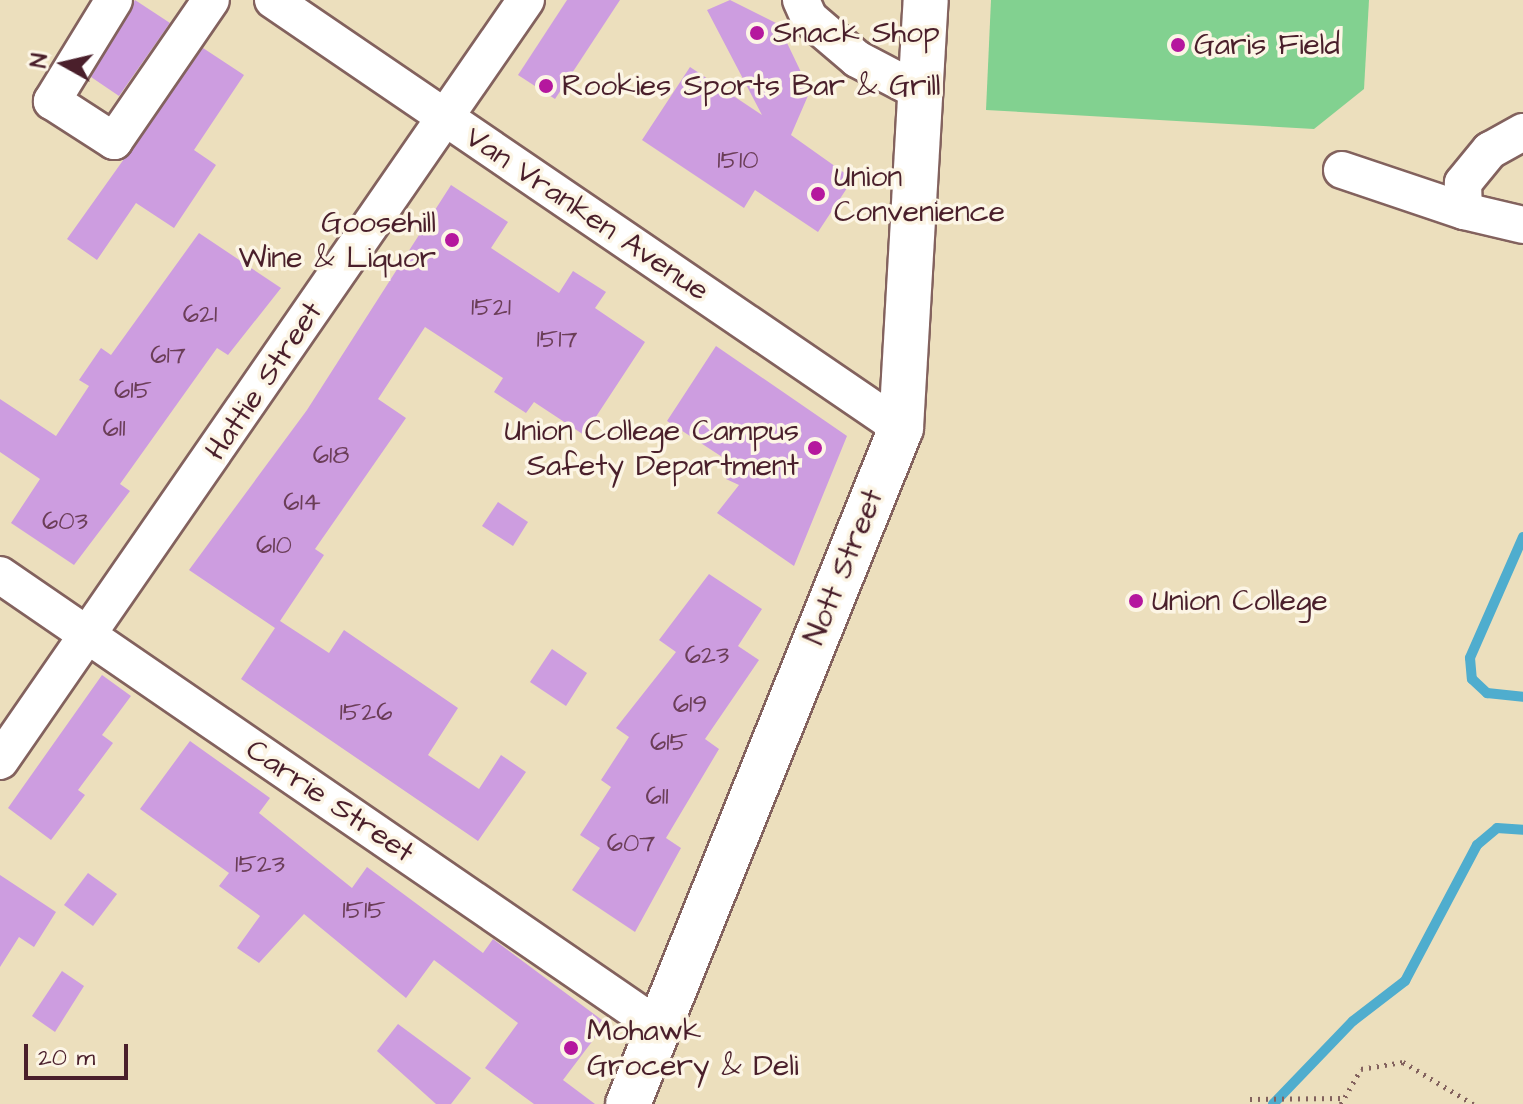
<!DOCTYPE html>
<style>
body{margin:0}
#map{position:relative;width:1523px;height:1104px;overflow:hidden;background:#ecdfbd;font-family:"Architects Daughter",sans-serif}
div>[style]{position:absolute}
.green>*{inset:0;background:#82d190}
.stream>*{height:10px;margin:-5px;padding:0 5px;transform-origin:5px;border-radius:5px;background:#4fadce}
.building>*{inset:0;background:#cd9de0}
.path>*{height:5px;margin-top:-2.5px;transform-origin:0;background:repeating-linear-gradient(90deg,#83625e 0 2px,transparent 0 8px)}
.roads{filter:drop-shadow(2px 0 #83625e) drop-shadow(-2px 0 #83625e) drop-shadow(0 2px #83625e) drop-shadow(0 -2px #83625e)}
.minor>*{height:36px;margin:-18px;padding:0 18px;transform-origin:18px;border-radius:18px;background:#fff}
.major>*{height:44px;margin:-22px;padding:0 22px;transform-origin:22px;border-radius:22px;background:#fff}
.dots>*{width:22px;height:22px;translate:-50% -50%;box-sizing:border-box;border:4px solid #fcf5e5;border-radius:50%}
span{translate:-50% -50%;white-space:nowrap;text-align:center;line-height:1.15;-webkit-text-stroke:7px #fcf5e5;paint-order:stroke}
.number-label{font-size:26px;color:#6b3e58}
.number-label span{-webkit-text-stroke-width:0}
.poi-label{font-size:30px;color:#4a1f2b}
.left{translate:0 -50%;text-align:left}
.right{translate:-100% -50%;text-align:right}
.street-label{font-size:30px;color:#4a1f2b}
.north{position:absolute;left:24px;top:24px;width:80px;height:80px;-webkit-text-stroke:6px #fcf5e5;paint-order:stroke;rotate:278deg;font-size:22px;font-weight:700;line-height:32px;text-align:center;color:#4a1f2b}
.north::after{content:'';display:block;margin:auto;width:28px;height:36px;background:#4a1f2b;clip-path:polygon(50% 0,100% 100%,50% 72%,0 100%)}
.scale{position:absolute;left:24px;top:1044px;width:104px;height:36px;box-sizing:border-box;border:4px solid #4a1f2b;border-top:0;padding-left:10px;font-size:24px;line-height:28px;white-space:nowrap;color:#4a1f2b;-webkit-text-stroke:6px #fcf5e5;paint-order:stroke}
</style>
<div id="map">
<div class="green">
<div style="clip-path:polygon(991px 0,1369px 0,1364px 89px,1314px 129px,986px 110px)"></div>
</div>
<div class="stream">
<div style="left:1523px;top:537px;width:132px;rotate:113.7deg"></div>
<div style="left:1470px;top:658px;width:21px;rotate:85deg"></div>
<div style="left:1472px;top:679px;width:21px;rotate:43deg"></div>
<div style="left:1487px;top:693px;width:36px;rotate:6deg"></div>
<div style="left:1273px;top:1104px;width:115px;rotate:-46.1deg"></div>
<div style="left:1353px;top:1021px;width:66px;rotate:-37.6deg"></div>
<div style="left:1405px;top:981px;width:154px;rotate:-62.1deg"></div>
<div style="left:1477px;top:845px;width:26px;rotate:-40deg"></div>
<div style="left:1497px;top:828px;width:26px;rotate:4deg"></div>
</div>
<div class="building">
<div style="clip-path:polygon(135px 0,170px 23px,119px 96px,91px 77px)"></div>
<div style="clip-path:polygon(567px 0,620px 0,555px 99px,518px 75px)"></div>
<div style="clip-path:polygon(730px 0,778px 24px,810px 91px,791px 135px,853px 179px,818px 232px,755px 190px,744px 208px,642px 140px,690px 67px,762px 115px,707px 10px)"></div>
<div style="clip-path:polygon(203px 48px,244px 75px,194px 150px,216px 165px,174px 228px,136px 203px,97px 260px,67px 239px)"></div>
<div style="clip-path:polygon(451px 185px,508px 222px,491px 248px,559px 293px,573px 271px,606px 292px,595px 308px,645px 342px,584px 435px,534px 402px,526px 413px,494px 392px,503px 378px,425px 327px,378px 399px,406px 418px,315px 549px,324px 555px,280px 621px,329px 653px,344px 630px,458px 708px,428px 755px,479px 789px,501px 755px,526px 772px,478px 841px,241px 679px,275px 628px,189px 570px,307px 410px)"></div>
<div style="clip-path:polygon(199px 233px,281px 288px,228px 355px,217px 348px,120px 484px,130px 491px,74px 565px,11px 523px,40px 479px,0 452px,0 399px,56px 436px,89px 386px,79px 380px,101px 348px,111px 355px)"></div>
<div style="clip-path:polygon(716px 346px,847px 436px,794px 566px,717px 513px,739px 485px,726px 479px,736px 466px,667px 421px)"></div>
<div style="clip-path:polygon(498px 502px,528px 522px,513px 546px,482px 526px)"></div>
<div style="clip-path:polygon(709px 574px,762px 609px,738px 646px,759px 660px,705px 739px,719px 749px,666px 838px,681px 848px,635px 932px,572px 890px,600px 848px,580px 835px,611px 787px,601px 780px,629px 737px,616px 728px,676px 652px,659px 640px)"></div>
<div style="clip-path:polygon(552px 649px,587px 673px,566px 706px,530px 682px)"></div>
<div style="clip-path:polygon(102px 675px,131px 696px,102px 735px,113px 743px,78px 790px,85px 795px,51px 840px,8px 808px)"></div>
<div style="clip-path:polygon(190px 741px,270px 798px,259px 813px,352px 888px,367px 867px,483px 953px,493px 939px,606px 1023px,563px 1080px,595px 1104px,534px 1104px,485px 1068px,518px 1023px,434px 960px,406px 998px,304px 914px,259px 963px,237px 948px,260px 916px,219px 886px,229px 873px,140px 809px)"></div>
<div style="clip-path:polygon(88px 873px,117px 894px,93px 926px,64px 905px)"></div>
<div style="clip-path:polygon(0 875px,56px 912px,34px 947px,19px 937px,0 967px)"></div>
<div style="clip-path:polygon(62px 971px,84px 986px,55px 1032px,32px 1016px)"></div>
<div style="clip-path:polygon(398px 1024px,471px 1078px,451px 1104px,436px 1104px,377px 1051px)"></div>
</div>
<div class="path">
<div style="left:1250px;top:1099px;width:94px;rotate:-0.6deg"></div>
<div style="left:1341px;top:1104px;width:40px;rotate:-60.3deg"></div>
<div style="left:1361px;top:1069px;width:43px;rotate:-9.5deg"></div>
<div style="left:1403px;top:1062px;width:82px;rotate:31deg"></div>
</div>
<div class="roads">
<div class="minor">
<div style="left:114px;top:0;width:119px;rotate:121.5deg"></div>
<div style="left:52px;top:101px;width:74px;rotate:32.8deg"></div>
<div style="left:114px;top:141px;width:171px;rotate:-55.5deg"></div>
<div style="left:273px;top:0;width:760px;rotate:34.28deg"></div>
<div style="left:801px;top:0;width:20px;rotate:66deg"></div>
<div style="left:809px;top:18px;width:63px;rotate:40.5deg"></div>
<div style="left:857px;top:59px;width:71px;rotate:27.6deg"></div>
<div style="left:1523px;top:132px;width:38px;rotate:151deg"></div>
<div style="left:1490px;top:150px;width:43px;rotate:129.3deg"></div>
<div style="left:1463px;top:183px;width:28px;rotate:88deg"></div>
<div style="left:1464px;top:211px;width:61px;rotate:13.3deg"></div>
<div style="left:1342px;top:170px;width:129px;rotate:18.6deg"></div>
<div style="left:0;top:575px;width:799px;rotate:34.45deg"></div>
<div style="left:0;top:761px;width:925px;rotate:-55.35deg"></div>
</div>
<div class="major">
<div style="left:628px;top:1104px;width:729px;rotate:-68.01deg"></div>
<div style="left:901px;top:428px;width:429px;rotate:-86.7deg"></div>
</div>
</div>
<div class="dots">
<div style="left:757px;top:33px;background:#b5179e"></div>
<div style="left:1178px;top:45px;background:#b5179e"></div>
<div style="left:546px;top:86px;background:#b5179e"></div>
<div style="left:818px;top:194px;background:#b5179e"></div>
<div style="left:452px;top:240px;background:#b5179e"></div>
<div style="left:815px;top:448px;background:#b5179e"></div>
<div style="left:1136px;top:601px;background:#b5179e"></div>
<div style="left:571px;top:1048px;background:#b5179e"></div>
</div>
<div class="number-label">
<span style="left:738px;top:161px">1510</span>
<span style="left:491px;top:308px">1521</span>
<span style="left:200px;top:315px">621</span>
<span style="left:557px;top:340px">1517</span>
<span style="left:168px;top:356px">617</span>
<span style="left:133px;top:391px">615</span>
<span style="left:114px;top:429px">611</span>
<span style="left:331px;top:456px">618</span>
<span style="left:302px;top:503px">614</span>
<span style="left:65px;top:522px">603</span>
<span style="left:274px;top:546px">610</span>
<span style="left:707px;top:656px">623</span>
<span style="left:690px;top:705px">619</span>
<span style="left:366px;top:713px">1526</span>
<span style="left:669px;top:743px">615</span>
<span style="left:657px;top:797px">611</span>
<span style="left:631px;top:844px">607</span>
<span style="left:260px;top:865px">1523</span>
<span style="left:364px;top:911px">1515</span>
</div>
<div class="poi-label">
<span class="left" style="left:773px;top:33px">Snack Shop</span>
<span class="left" style="left:1194px;top:45px">Garis Field</span>
<span class="left" style="left:562px;top:86px">Rookies Sports Bar &amp; Grill</span>
<span class="left" style="left:834px;top:194px">Union<br>Convenience</span>
<span class="right" style="left:436px;top:240px">Goosehill<br>Wine &amp; Liquor</span>
<span class="right" style="left:799px;top:448px">Union College Campus<br>Safety Department</span>
<span class="left" style="left:1152px;top:601px">Union College</span>
<span class="left" style="left:587px;top:1048px">Mohawk<br>Grocery &amp; Deli</span>
</div>
<div class="street-label">
<span style="left:587px;top:214px;rotate:34deg">Van Vranken Avenue</span>
<span style="left:264px;top:381px;rotate:-56deg">Hattie Street</span>
<span style="left:844px;top:567px;rotate:-68deg">Nott Street</span>
<span style="left:330px;top:801px;rotate:34deg">Carrie Street</span>
</div>
<div class="north">N</div>
<div class="scale">20 m</div>
</div>
